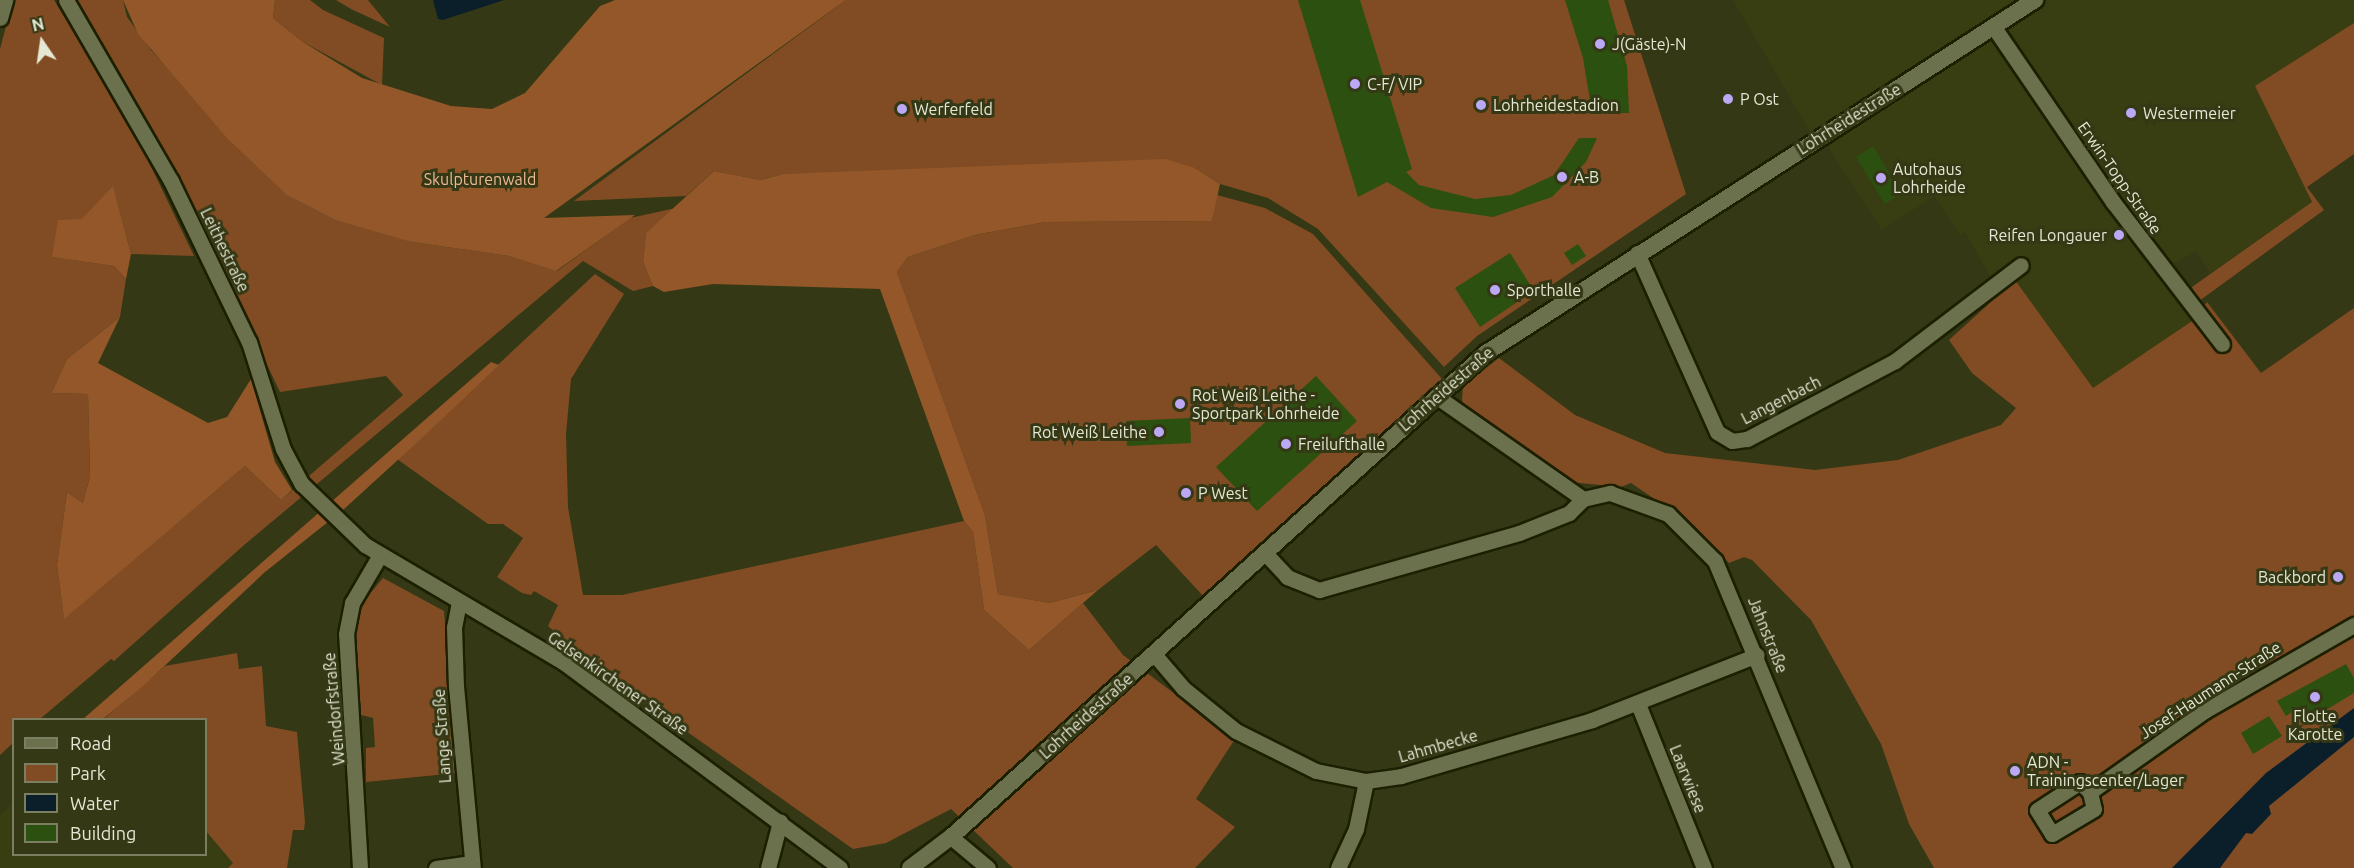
<!DOCTYPE html>
<meta charset="utf-8">
<style>
body{margin:0}
#map{position:relative;width:2354px;height:868px;overflow:hidden;background:#343815;font-family:Ubuntu,sans-serif}
div>[style]{position:absolute}
.built>*{inset:0;background:#393e12}
.green>*{inset:0;background:#814c23}
.forest>*{inset:0;background:#945729}
.water>*{inset:0;background:#0b1f2a}
.building>*{inset:0;background:#2b5010}
.roads{filter:drop-shadow(2px 0 #1c1f00) drop-shadow(-2px 0 #1c1f00) drop-shadow(0 2px #1c1f00) drop-shadow(0 -2px #1c1f00)}
.minor>*{height:15px;margin:-7.5px;padding:0 7.5px;transform-origin:7.5px;border-radius:7.5px;background:#6b714c}
.tertiary>*{height:16px;margin:-8px;padding:0 8px;transform-origin:8px;border-radius:8px;background:#6b714c}
.dots>*{width:16px;height:16px;translate:-50% -50%;box-sizing:border-box;border:3px solid #343815;border-radius:50%}
span{translate:-50% -50%;white-space:nowrap;text-align:center;line-height:1.15;-webkit-text-stroke:6px #343815;paint-order:stroke}
.poi-label{font-size:16px;color:#e5e8d4}
.left{translate:0 -50%;text-align:left}
.right{translate:-100% -50%;text-align:right}
.street-label{font-size:16px;color:#e5e8d4}
.park-label{font-size:16px;color:#edb893}
.legend{position:absolute;left:12px;top:718px;width:195px;height:138px;box-sizing:border-box;background:#343815;border:2px solid #7b7e61;margin:0;padding:8px 10px;list-style:none;font-size:18px;color:#e5e8d4}
.legend li{display:flex;align-items:center;gap:12px;height:30px}
.legend b{width:30px;border:2px solid #7b7e61}
.north{position:absolute;left:12px;top:12px;width:60px;height:60px;-webkit-text-stroke:4px #343815;paint-order:stroke;rotate:347deg;font-size:16px;font-weight:700;line-height:24px;text-align:center;color:#e5e8d4}
.north::after{content:'';display:block;margin:auto;width:21px;height:27px;background:#e5e8d4;clip-path:polygon(50% 0,100% 100%,50% 72%,0 100%)}
</style>
<div id="map">
<div class="built">
<div style="clip-path:polygon(1733px 0,2024px 0,1812px 135px)"></div>
<div style="clip-path:polygon(2048px 0,2354px 0,2354px 23px,2255px 87px,2312px 202px,2211px 273px,2195px 251px,2177px 263px,2161px 261px,2002px 30px)"></div>
<div style="clip-path:polygon(1990px 38px,2192px 321px,2093px 389px,2015px 280px,2000px 294px,1965px 232px,1960px 235px,1934px 196px,1882px 230px,1826px 144px)"></div>
<div style="clip-path:polygon(13px 802px,14px 854px,206px 854px,206px 831px,234px 863px,228px 868px,0 868px,0 815px)"></div>
</div>
<div class="green">
<div style="clip-path:polygon(13px 0,54px 0,133px 129px,194px 256px,131px 254px,113px 187px,53px 257px,114px 266px,126px 279px,120px 317px,67px 359px,53px 393px,88px 394px,90px 476px,83px 503px,67px 492px,57px 565px,64px 618px,245px 466px,281px 500px,403px 395px,386px 376px,280px 392px,177px 176px,76px 0,123px 0,127px 17px,151px 50px,257px 165px,412px 242px,509px 256px,557px 271px,630px 218px,676px 208px,646px 233px,643px 262px,653px 286px,633px 291px,583px 261px,243px 546px,114px 661px,111px 659px,40px 719px,14px 720px,13px 743px,0 755px,0 49px)"></div>
<div style="clip-path:polygon(275px 0,310px 0,323px 10px,384px 38px,382px 85px,303px 42px,273px 18px)"></div>
<div style="clip-path:polygon(336px 0,368px 0,390px 27px,351px 9px)"></div>
<div style="clip-path:polygon(846px 0,1624px 0,1686px 194px,1477px 336px,1444px 367px,1318px 229px,1268px 198px,1220px 184px,1195px 168px,783px 174px,761px 180px,714px 171px,686px 196px,574px 201px)"></div>
<div style="clip-path:polygon(2354px 23px,2354px 154px,2307px 187px,2324px 210px,2195px 304px,2192px 287px,2312px 202px,2255px 86px)"></div>
<div style="clip-path:polygon(1217px 195px,1265px 208px,1313px 234px,1443px 380px,1205px 598px,1156px 545px,1098px 590px,1050px 603px,998px 594px,985px 515px,897px 272px,908px 257px,975px 235px,1045px 222px,1212px 221px)"></div>
<div style="clip-path:polygon(595px 274px,624px 294px,571px 379px,566px 434px,568px 507px,583px 595px,622px 595px,964px 521px,973px 532px,984px 610px,1029px 650px,1083px 603px,1123px 655px,1235px 739px,1196px 799px,1235px 827px,1195px 868px,1013px 868px,951px 809px,886px 843px,853px 849px,604px 673px,548px 626px,558px 605px,534px 591px,531px 595px,522px 593px,497px 577px,523px 538px,503px 524px,488px 524px,397px 459px)"></div>
<div style="clip-path:polygon(2015px 280px,2093px 388px,2192px 321px,2207px 302px,2261px 373px,2354px 308px,2354px 868px,1934px 868px,1909px 824px,1881px 744px,1811px 620px,1752px 560px,1744px 557px,1729px 563px,1693px 525px,1631px 483px,1621px 487px,1569px 482px,1464px 407px,1462px 400px,1463px 386px,1499px 358px,1575px 415px,1665px 453px,1815px 470px,1898px 460px,2001px 425px,2016px 408px,1972px 373px,1949px 340px)"></div>
<div style="clip-path:polygon(383px 578px,444px 611px,457px 773px,366px 782px,366px 748px,375px 747px,373px 718px,358px 714px,353px 631px,363px 602px)"></div>
<div style="clip-path:polygon(237px 653px,239px 669px,262px 666px,266px 726px,297px 732px,305px 822px,304px 830px,293px 830px,287px 868px,228px 868px,233px 863px,206px 831px,206px 720px,105px 718px,165px 666px)"></div>
</div>
<div class="forest">
<div style="clip-path:polygon(123px 0,275px 0,273px 18px,303px 42px,362px 78px,451px 106px,492px 109px,525px 93px,600px 6px,615px 0,846px 0,544px 218px,635px 215px,556px 271px,509px 256px,412px 242px,336px 220px,287px 195px,227px 138px,138px 34px)"></div>
<div style="clip-path:polygon(1165px 159px,1195px 168px,1220px 184px,1212px 221px,1045px 222px,975px 235px,908px 257px,897px 272px,985px 515px,998px 594px,1050px 603px,1098px 590px,1029px 650px,984px 610px,973px 532px,964px 521px,880px 289px,713px 284px,664px 292px,653px 286px,643px 262px,646px 233px,714px 171px,761px 180px,783px 174px)"></div>
<div style="clip-path:polygon(113px 186px,131px 254px,126px 279px,114px 266px,52px 257px,58px 220px,82px 219px)"></div>
<div style="clip-path:polygon(120px 317px,98px 363px,208px 423px,227px 417px,251px 379px,275px 462px,292px 490px,281px 500px,245px 466px,64px 619px,57px 565px,67px 492px,83px 503px,90px 476px,88px 394px,52px 393px,67px 359px)"></div>
<div style="clip-path:polygon(491px 362px,499px 365px,423px 437px,343px 510px,265px 572px,142px 687px,103px 719px,82px 720px)"></div>
</div>
<div class="water">
<div style="clip-path:polygon(433px 0,504px 0,443px 20px,438px 19px)"></div>
<div style="clip-path:polygon(2354px 708px,2354px 737px,2269px 806px,2271px 814px,2252px 834px,2246px 833px,2220px 868px,2172px 868px,2266px 773px)"></div>
</div>
<div class="building">
<div style="clip-path:polygon(1298px 0,1360px 0,1412px 169px,1406px 172px,1419px 185px,1475px 199px,1511px 195px,1554px 175px,1579px 138px,1597px 138px,1586px 162px,1552px 197px,1493px 217px,1431px 208px,1387px 182px,1358px 197px)"></div>
<div style="clip-path:polygon(1565px 0,1608px 0,1627px 66px,1629px 113px,1592px 113px,1583px 58px)"></div>
<div style="clip-path:polygon(1873px 146px,1901px 193px,1885px 204px,1856px 157px)"></div>
<div style="clip-path:polygon(1578px 244px,1586px 256px,1572px 265px,1564px 253px)"></div>
<div style="clip-path:polygon(1510px 253px,1534px 291px,1480px 327px,1455px 288px)"></div>
<div style="clip-path:polygon(1316px 376px,1357px 421px,1257px 511px,1216px 467px)"></div>
<div style="clip-path:polygon(1190px 418px,1191px 443px,1127px 446px,1126px 421px)"></div>
<div style="clip-path:polygon(2346px 664px,2354px 678px,2354px 693px,2303px 724px,2295px 710px,2286px 716px,2277px 701px)"></div>
<div style="clip-path:polygon(2269px 716px,2282px 736px,2253px 754px,2241px 733px)"></div>
</div>
<div class="roads">
<div class="minor">
<div style="left:66px;top:0;width:209px;rotate:59.9deg"></div>
<div style="left:171px;top:181px;width:179px;rotate:64.2deg"></div>
<div style="left:249px;top:342px;width:112px;rotate:72.4deg"></div>
<div style="left:283px;top:449px;width:40px;rotate:62deg"></div>
<div style="left:302px;top:484px;width:88px;rotate:44.1deg"></div>
<div style="left:365px;top:545px;width:230px;rotate:30.6deg"></div>
<div style="left:563px;top:662px;width:345px;rotate:36.6deg"></div>
<div style="left:0;top:18px;width:19px;rotate:-74deg"></div>
<div style="left:1993px;top:26px;width:213px;rotate:55.7deg"></div>
<div style="left:2113px;top:202px;width:179px;rotate:52.5deg"></div>
<div style="left:1637px;top:253px;width:196px;rotate:65.9deg"></div>
<div style="left:1717px;top:432px;width:17px;rotate:31deg"></div>
<div style="left:1732px;top:441px;width:15px;rotate:-8deg"></div>
<div style="left:1747px;top:439px;width:167px;rotate:-27.8deg"></div>
<div style="left:1895px;top:361px;width:158px;rotate:-37.3deg"></div>
<div style="left:1436px;top:396px;width:179px;rotate:35deg"></div>
<div style="left:1583px;top:499px;width:28px;rotate:-13deg"></div>
<div style="left:1610px;top:493px;width:62px;rotate:19.9deg"></div>
<div style="left:1668px;top:514px;width:66px;rotate:45deg"></div>
<div style="left:1715px;top:561px;width:333px;rotate:67.4deg"></div>
<div style="left:1265px;top:553px;width:33px;rotate:47deg"></div>
<div style="left:1287px;top:577px;width:35px;rotate:22deg"></div>
<div style="left:1319px;top:590px;width:208px;rotate:-15.9deg"></div>
<div style="left:1519px;top:533px;width:54px;rotate:-21.8deg"></div>
<div style="left:1569px;top:513px;width:20px;rotate:-45deg"></div>
<div style="left:459px;top:602px;width:25px;rotate:101deg"></div>
<div style="left:454px;top:627px;width:59px;rotate:88.1deg"></div>
<div style="left:456px;top:686px;width:183px;rotate:84.7deg"></div>
<div style="left:1154px;top:654px;width:45px;rotate:49.5deg"></div>
<div style="left:1183px;top:688px;width:68px;rotate:39.1deg"></div>
<div style="left:1236px;top:731px;width:89px;rotate:26.6deg"></div>
<div style="left:1316px;top:771px;width:51px;rotate:11.3deg"></div>
<div style="left:1366px;top:781px;width:35px;rotate:-8deg"></div>
<div style="left:1401px;top:776px;width:199px;rotate:-16.3deg"></div>
<div style="left:1592px;top:720px;width:177px;rotate:-21.5deg"></div>
<div style="left:1638px;top:704px;width:177px;rotate:68.1deg"></div>
<div style="left:2080px;top:782px;width:14px;rotate:45deg"></div>
<div style="left:2090px;top:792px;width:17px;rotate:77deg"></div>
<div style="left:2094px;top:809px;width:49px;rotate:149.2deg"></div>
<div style="left:2052px;top:834px;width:28px;rotate:-122deg"></div>
<div style="left:2037px;top:810px;width:51px;rotate:-33.1deg"></div>
<div style="left:2090px;top:792px;width:142px;rotate:-35.3deg"></div>
<div style="left:2206px;top:710px;width:171px;rotate:-29.9deg"></div>
<div style="left:951px;top:837px;width:48px;rotate:40deg"></div>
<div style="left:360px;top:868px;width:234px;rotate:-93.4deg"></div>
<div style="left:346px;top:634px;width:32px;rotate:-79deg"></div>
<div style="left:352px;top:603px;width:56px;rotate:-59.7deg"></div>
<div style="left:436px;top:868px;width:36px;rotate:-8deg"></div>
<div style="left:768px;top:868px;width:48px;rotate:-75.4deg"></div>
<div style="left:1338px;top:868px;width:43px;rotate:-65.2deg"></div>
<div style="left:1356px;top:829px;width:49px;rotate:-78.2deg"></div>
</div>
<div class="tertiary">
<div style="left:910px;top:868px;width:51px;rotate:-37.1deg"></div>
<div style="left:951px;top:837px;width:721px;rotate:-42.13deg"></div>
<div style="left:1486px;top:353px;width:653px;rotate:-32.74deg"></div>
</div>
</div>
<div class="dots">
<div style="left:1600px;top:44px;background:#bca9f5"></div>
<div style="left:1355px;top:84px;background:#bca9f5"></div>
<div style="left:1728px;top:99px;background:#bca9f5"></div>
<div style="left:1481px;top:105px;background:#bca9f5"></div>
<div style="left:902px;top:109px;background:#bca9f5"></div>
<div style="left:2131px;top:113px;background:#bca9f5"></div>
<div style="left:1562px;top:177px;background:#bca9f5"></div>
<div style="left:1881px;top:178px;background:#bca9f5"></div>
<div style="left:2119px;top:235px;background:#bca9f5"></div>
<div style="left:1495px;top:290px;background:#bca9f5"></div>
<div style="left:1180px;top:404px;background:#bca9f5"></div>
<div style="left:1159px;top:432px;background:#bca9f5"></div>
<div style="left:1286px;top:444px;background:#bca9f5"></div>
<div style="left:1186px;top:493px;background:#bca9f5"></div>
<div style="left:2338px;top:577px;background:#bca9f5"></div>
<div style="left:2315px;top:697px;background:#bca9f5"></div>
<div style="left:2015px;top:771px;background:#bca9f5"></div>
</div>
<div class="poi-label">
<span class="left" style="left:1612px;top:44px">J(Gäste)-N</span>
<span class="left" style="left:1367px;top:84px">C-F/ VIP</span>
<span class="left" style="left:1740px;top:99px">P Ost</span>
<span class="left" style="left:1493px;top:105px">Lohrheidestadion</span>
<span class="left" style="left:914px;top:109px">Werferfeld</span>
<span class="left" style="left:2143px;top:113px">Westermeier</span>
<span class="left" style="left:1893px;top:178px">Autohaus<br>Lohrheide</span>
<span class="left" style="left:1574px;top:177px">A-B</span>
<span class="right" style="left:2107px;top:235px">Reifen Longauer</span>
<span class="left" style="left:1507px;top:290px">Sporthalle</span>
<span class="left" style="left:1192px;top:404px">Rot Weiß Leithe -<br>Sportpark Lohrheide</span>
<span class="right" style="left:1147px;top:432px">Rot Weiß Leithe</span>
<span class="left" style="left:1298px;top:444px">Freilufthalle</span>
<span class="left" style="left:1198px;top:493px">P West</span>
<span class="right" style="left:2326px;top:577px">Backbord</span>
<span style="left:2315px;top:725px">Flotte<br>Karotte</span>
<span class="left" style="left:2027px;top:771px">ADN -<br>Trainingscenter/Lager</span>
</div>
<div class="street-label">
<span style="left:1849px;top:119px;rotate:-32deg">Lohrheidestraße</span>
<span style="left:2120px;top:178px;rotate:55deg">Erwin-Topp-Straße</span>
<span style="left:225px;top:250px;rotate:64deg">Leithestraße</span>
<span style="left:1446px;top:389px;rotate:-41deg">Lohrheidestraße</span>
<span style="left:1781px;top:400px;rotate:-27deg">Langenbach</span>
<span style="left:1768px;top:635px;rotate:68deg">Jahnstraße</span>
<span style="left:618px;top:683px;rotate:35deg">Gelsenkirchener Straße</span>
<span style="left:2210px;top:690px;rotate:-33deg">Josef-Haumann-Straße</span>
<span style="left:334px;top:709px;rotate:-95deg">Weindorfstraße</span>
<span style="left:1086px;top:716px;rotate:-42deg">Lohrheidestraße</span>
<span style="left:442px;top:736px;rotate:-94deg">Lange Straße</span>
<span style="left:1438px;top:746px;rotate:-16deg">Lahmbecke</span>
<span style="left:1688px;top:779px;rotate:68deg">Laarwiese</span>
</div>
<div class="park-label">
<span style="left:480px;top:179px">Skulpturenwald</span>
</div>
<ul class="legend">
<li><b style="height:8px;background:#6b714c"></b>Road</li>
<li><b style="height:16px;background:#814c23"></b>Park</li>
<li><b style="height:16px;background:#0b1f2a"></b>Water</li>
<li><b style="height:16px;background:#2b5010"></b>Building</li>
</ul>
<div class="north">N</div>
</div>
